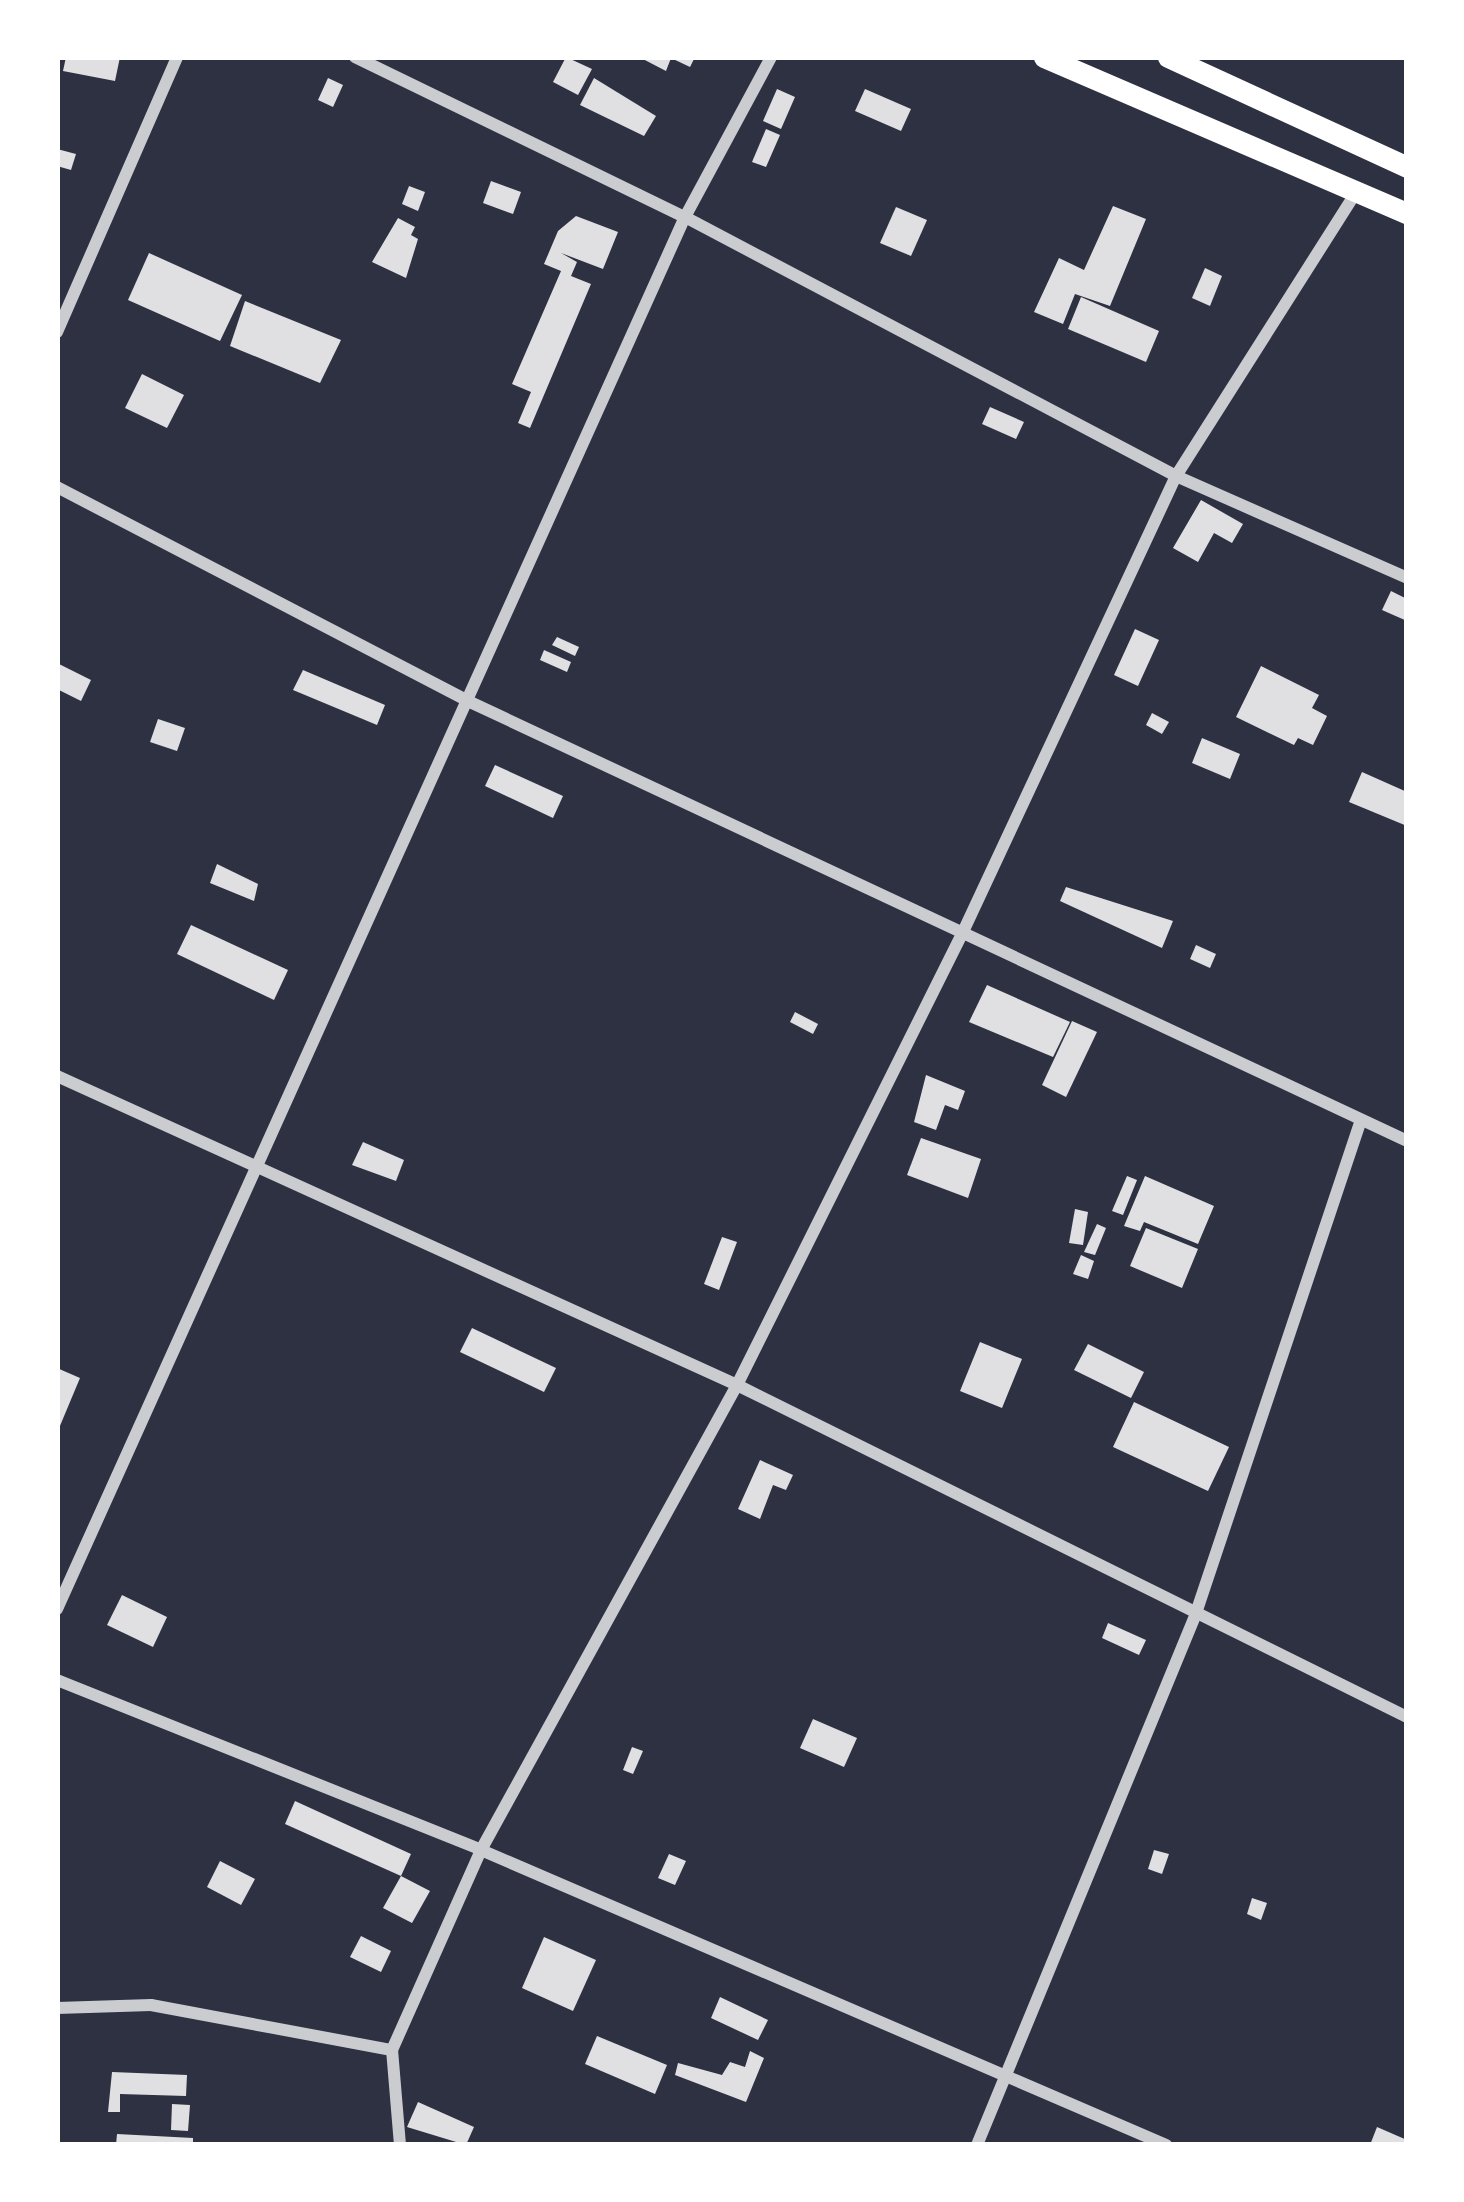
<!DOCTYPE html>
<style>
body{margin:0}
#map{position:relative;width:1464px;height:2202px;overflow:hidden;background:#2d3142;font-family:Helvetica,sans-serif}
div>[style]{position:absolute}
.building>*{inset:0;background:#e0e0e3}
.minor>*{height:12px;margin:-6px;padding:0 6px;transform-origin:6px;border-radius:6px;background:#caccd0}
.trunk>*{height:21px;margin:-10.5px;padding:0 10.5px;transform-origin:10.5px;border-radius:10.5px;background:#fff}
span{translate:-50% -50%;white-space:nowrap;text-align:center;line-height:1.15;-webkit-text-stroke:9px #fff;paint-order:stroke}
.frame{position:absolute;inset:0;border:60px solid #fff;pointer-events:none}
</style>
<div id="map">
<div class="building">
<div style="clip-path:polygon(66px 57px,120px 57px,115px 81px,63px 71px)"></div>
<div style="clip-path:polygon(566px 57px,592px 69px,578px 95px,553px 82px)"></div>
<div style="clip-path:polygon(639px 57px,695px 57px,690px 67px,671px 58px,666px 71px)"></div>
<div style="clip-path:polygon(328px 78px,343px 85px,333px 107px,318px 100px)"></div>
<div style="clip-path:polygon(594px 78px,656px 116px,644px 136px,580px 105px)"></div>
<div style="clip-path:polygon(777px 89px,795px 97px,781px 129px,763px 121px)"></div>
<div style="clip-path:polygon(865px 89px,911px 109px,901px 131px,855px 111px)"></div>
<div style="clip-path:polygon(766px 129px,780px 135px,766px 167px,752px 162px)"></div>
<div style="clip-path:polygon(57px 149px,76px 154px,71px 170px,57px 166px)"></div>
<div style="clip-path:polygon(491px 181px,521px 192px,513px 214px,483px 203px)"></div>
<div style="clip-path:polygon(409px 186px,425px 192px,418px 211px,402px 204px)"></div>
<div style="clip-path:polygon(1113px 206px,1146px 219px,1110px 306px,1075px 294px,1063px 324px,1034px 312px,1059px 258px,1084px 270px)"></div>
<div style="clip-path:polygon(896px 207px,927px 220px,911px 256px,880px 243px)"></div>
<div style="clip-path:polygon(576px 216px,618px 232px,603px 269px,561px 253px,577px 262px,571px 276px,591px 284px,530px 428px,518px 423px,531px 392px,512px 384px,561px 271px,544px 264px,558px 231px)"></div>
<div style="clip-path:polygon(398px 218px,415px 227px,411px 235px,418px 239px,406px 278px,372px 262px)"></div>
<div style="clip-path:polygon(149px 253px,242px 295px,220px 341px,128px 300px)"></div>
<div style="clip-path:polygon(1205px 268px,1222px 276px,1210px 306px,1192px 298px)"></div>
<div style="clip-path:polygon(1081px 297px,1159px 331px,1146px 362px,1068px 329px)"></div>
<div style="clip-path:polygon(245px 301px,341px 340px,320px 383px,230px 346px)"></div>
<div style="clip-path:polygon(142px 374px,184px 395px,167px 428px,125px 408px)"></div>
<div style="clip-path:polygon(990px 407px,1024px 422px,1016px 439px,982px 424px)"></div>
<div style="clip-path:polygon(1201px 500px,1243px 524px,1232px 543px,1214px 533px,1198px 562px,1173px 548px)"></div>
<div style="clip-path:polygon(1391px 591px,1407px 599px,1407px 621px,1382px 610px)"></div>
<div style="clip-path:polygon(1135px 629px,1159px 640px,1138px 686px,1114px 675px)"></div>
<div style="clip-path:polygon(557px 637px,579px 647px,575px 656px,552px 645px)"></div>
<div style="clip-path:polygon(544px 650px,571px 662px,567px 672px,540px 660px)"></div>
<div style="clip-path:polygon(57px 663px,91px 680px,81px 701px,57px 689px)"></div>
<div style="clip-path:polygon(1261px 666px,1319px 695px,1312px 708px,1327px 716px,1313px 745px,1298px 738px,1294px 745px,1236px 717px)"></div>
<div style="clip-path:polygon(303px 670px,385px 705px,377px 725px,293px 690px)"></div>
<div style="clip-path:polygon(1152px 713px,1169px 722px,1162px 734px,1146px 725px)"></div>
<div style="clip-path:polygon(158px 719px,185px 728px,177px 751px,150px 742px)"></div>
<div style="clip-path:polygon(1202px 738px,1240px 754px,1230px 779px,1192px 763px)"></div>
<div style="clip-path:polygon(495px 765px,563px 796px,553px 818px,485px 786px)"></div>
<div style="clip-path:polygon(1362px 772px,1407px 792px,1407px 826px,1349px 802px)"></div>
<div style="clip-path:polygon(217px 864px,258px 884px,254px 901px,210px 883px)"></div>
<div style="clip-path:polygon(1066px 887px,1173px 921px,1162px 948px,1060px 901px)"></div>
<div style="clip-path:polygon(191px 925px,288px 970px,274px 1000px,177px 954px)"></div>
<div style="clip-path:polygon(1196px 945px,1216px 954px,1210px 968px,1190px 959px)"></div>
<div style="clip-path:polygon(987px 985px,1070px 1022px,1053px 1057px,969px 1022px)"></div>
<div style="clip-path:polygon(795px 1012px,818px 1024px,813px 1034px,790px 1022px)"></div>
<div style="clip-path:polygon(1072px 1021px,1097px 1032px,1066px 1097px,1042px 1085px)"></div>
<div style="clip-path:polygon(926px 1075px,965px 1091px,958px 1110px,945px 1105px,936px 1130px,914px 1122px)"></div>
<div style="clip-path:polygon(921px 1138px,981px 1159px,968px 1198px,907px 1175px)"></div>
<div style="clip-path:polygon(363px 1142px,404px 1160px,396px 1181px,352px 1165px)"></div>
<div style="clip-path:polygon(1127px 1176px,1137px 1180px,1123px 1215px,1112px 1211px)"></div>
<div style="clip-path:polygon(1145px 1176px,1214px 1206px,1198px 1244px,1144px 1222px,1140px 1231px,1124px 1226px)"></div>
<div style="clip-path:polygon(1075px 1209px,1088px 1212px,1083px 1245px,1069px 1243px)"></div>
<div style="clip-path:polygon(1097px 1224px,1106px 1228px,1095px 1255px,1084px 1252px)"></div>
<div style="clip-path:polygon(1146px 1228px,1198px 1249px,1182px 1288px,1130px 1266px)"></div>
<div style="clip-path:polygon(722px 1237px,737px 1242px,719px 1290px,704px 1284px)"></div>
<div style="clip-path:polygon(1081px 1255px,1094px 1261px,1088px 1279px,1073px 1274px)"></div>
<div style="clip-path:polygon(472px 1328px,556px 1368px,544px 1392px,460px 1352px)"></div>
<div style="clip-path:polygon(980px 1342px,1022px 1359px,1002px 1408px,960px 1391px)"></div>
<div style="clip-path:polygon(1088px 1344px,1144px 1372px,1131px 1398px,1074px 1370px)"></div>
<div style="clip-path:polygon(57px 1368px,80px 1378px,57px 1433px)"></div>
<div style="clip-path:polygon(1134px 1402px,1229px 1447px,1208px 1491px,1113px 1447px)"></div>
<div style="clip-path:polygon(760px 1460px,793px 1475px,786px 1490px,773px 1485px,760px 1519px,738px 1509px)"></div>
<div style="clip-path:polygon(122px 1595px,167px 1617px,153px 1647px,107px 1625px)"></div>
<div style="clip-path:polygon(1108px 1623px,1146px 1640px,1139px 1655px,1102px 1638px)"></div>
<div style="clip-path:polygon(813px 1719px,857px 1738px,844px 1767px,800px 1748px)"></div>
<div style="clip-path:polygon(632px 1747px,643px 1751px,633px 1774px,623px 1770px)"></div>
<div style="clip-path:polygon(295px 1801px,411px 1854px,401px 1876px,285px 1824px)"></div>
<div style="clip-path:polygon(1154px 1850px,1169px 1854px,1162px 1874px,1148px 1869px)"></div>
<div style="clip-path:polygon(669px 1854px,686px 1861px,675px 1885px,658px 1878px)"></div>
<div style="clip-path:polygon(220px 1861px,255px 1879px,241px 1905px,207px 1887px)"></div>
<div style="clip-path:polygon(401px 1876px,430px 1891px,412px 1923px,383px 1908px)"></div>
<div style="clip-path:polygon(1252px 1898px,1267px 1903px,1261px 1920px,1247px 1914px)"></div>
<div style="clip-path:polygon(361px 1936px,391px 1951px,381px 1972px,350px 1957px)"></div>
<div style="clip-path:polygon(544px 1937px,596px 1960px,573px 2011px,522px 1988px)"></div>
<div style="clip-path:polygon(720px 1997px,768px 2020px,758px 2040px,711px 2018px)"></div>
<div style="clip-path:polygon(597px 2036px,667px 2065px,655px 2094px,585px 2064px)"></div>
<div style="clip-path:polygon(750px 2051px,764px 2058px,746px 2102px,675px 2075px,678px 2063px,722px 2075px,730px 2062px,745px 2067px)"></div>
<div style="clip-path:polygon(112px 2072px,187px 2075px,186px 2096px,120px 2094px,120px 2112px,108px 2112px)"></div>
<div style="clip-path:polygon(418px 2102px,474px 2127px,466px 2145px,407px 2127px)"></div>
<div style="clip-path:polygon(172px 2104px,190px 2105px,188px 2131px,171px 2130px)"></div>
<div style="clip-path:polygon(1377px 2127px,1407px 2140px,1407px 2145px,1370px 2145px)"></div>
<div style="clip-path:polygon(117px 2134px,193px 2138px,193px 2145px,116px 2145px)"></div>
</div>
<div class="minor">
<div style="left:355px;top:57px;width:367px;rotate:25.9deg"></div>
<div style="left:685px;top:217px;width:555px;rotate:27.81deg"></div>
<div style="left:1176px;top:476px;width:253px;rotate:23.8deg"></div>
<div style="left:57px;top:332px;width:300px;rotate:-66.4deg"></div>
<div style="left:57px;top:487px;width:466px;rotate:27.5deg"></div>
<div style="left:470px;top:702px;width:1035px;rotate:25.1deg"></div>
<div style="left:57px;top:1076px;width:747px;rotate:24.44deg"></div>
<div style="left:737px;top:1385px;width:748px;rotate:26.36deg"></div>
<div style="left:57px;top:1609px;width:1527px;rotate:-65.72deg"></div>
<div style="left:685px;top:217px;width:182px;rotate:-61.7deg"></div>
<div style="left:57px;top:1680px;width:457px;rotate:21.8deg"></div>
<div style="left:481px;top:1850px;width:746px;rotate:23.3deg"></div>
<div style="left:57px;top:2008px;width:94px;rotate:-1.8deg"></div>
<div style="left:151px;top:2005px;width:245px;rotate:10.6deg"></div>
<div style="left:400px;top:2145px;width:95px;rotate:-94.8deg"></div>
<div style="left:392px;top:2050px;width:219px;rotate:-66deg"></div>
<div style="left:481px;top:1850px;width:531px;rotate:-61.17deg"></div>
<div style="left:737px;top:1385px;width:504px;rotate:-63.49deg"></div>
<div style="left:962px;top:934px;width:506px;rotate:-64.96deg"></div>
<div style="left:1176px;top:476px;width:338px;rotate:-57.6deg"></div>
<div style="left:977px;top:2145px;width:572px;rotate:-67.6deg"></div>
<div style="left:1195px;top:1616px;width:523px;rotate:-71.5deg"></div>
</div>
<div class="trunk">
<div style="left:1044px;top:57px;width:395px;rotate:23.3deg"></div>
<div style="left:1168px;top:57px;width:263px;rotate:24.7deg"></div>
</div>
<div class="frame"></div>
</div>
